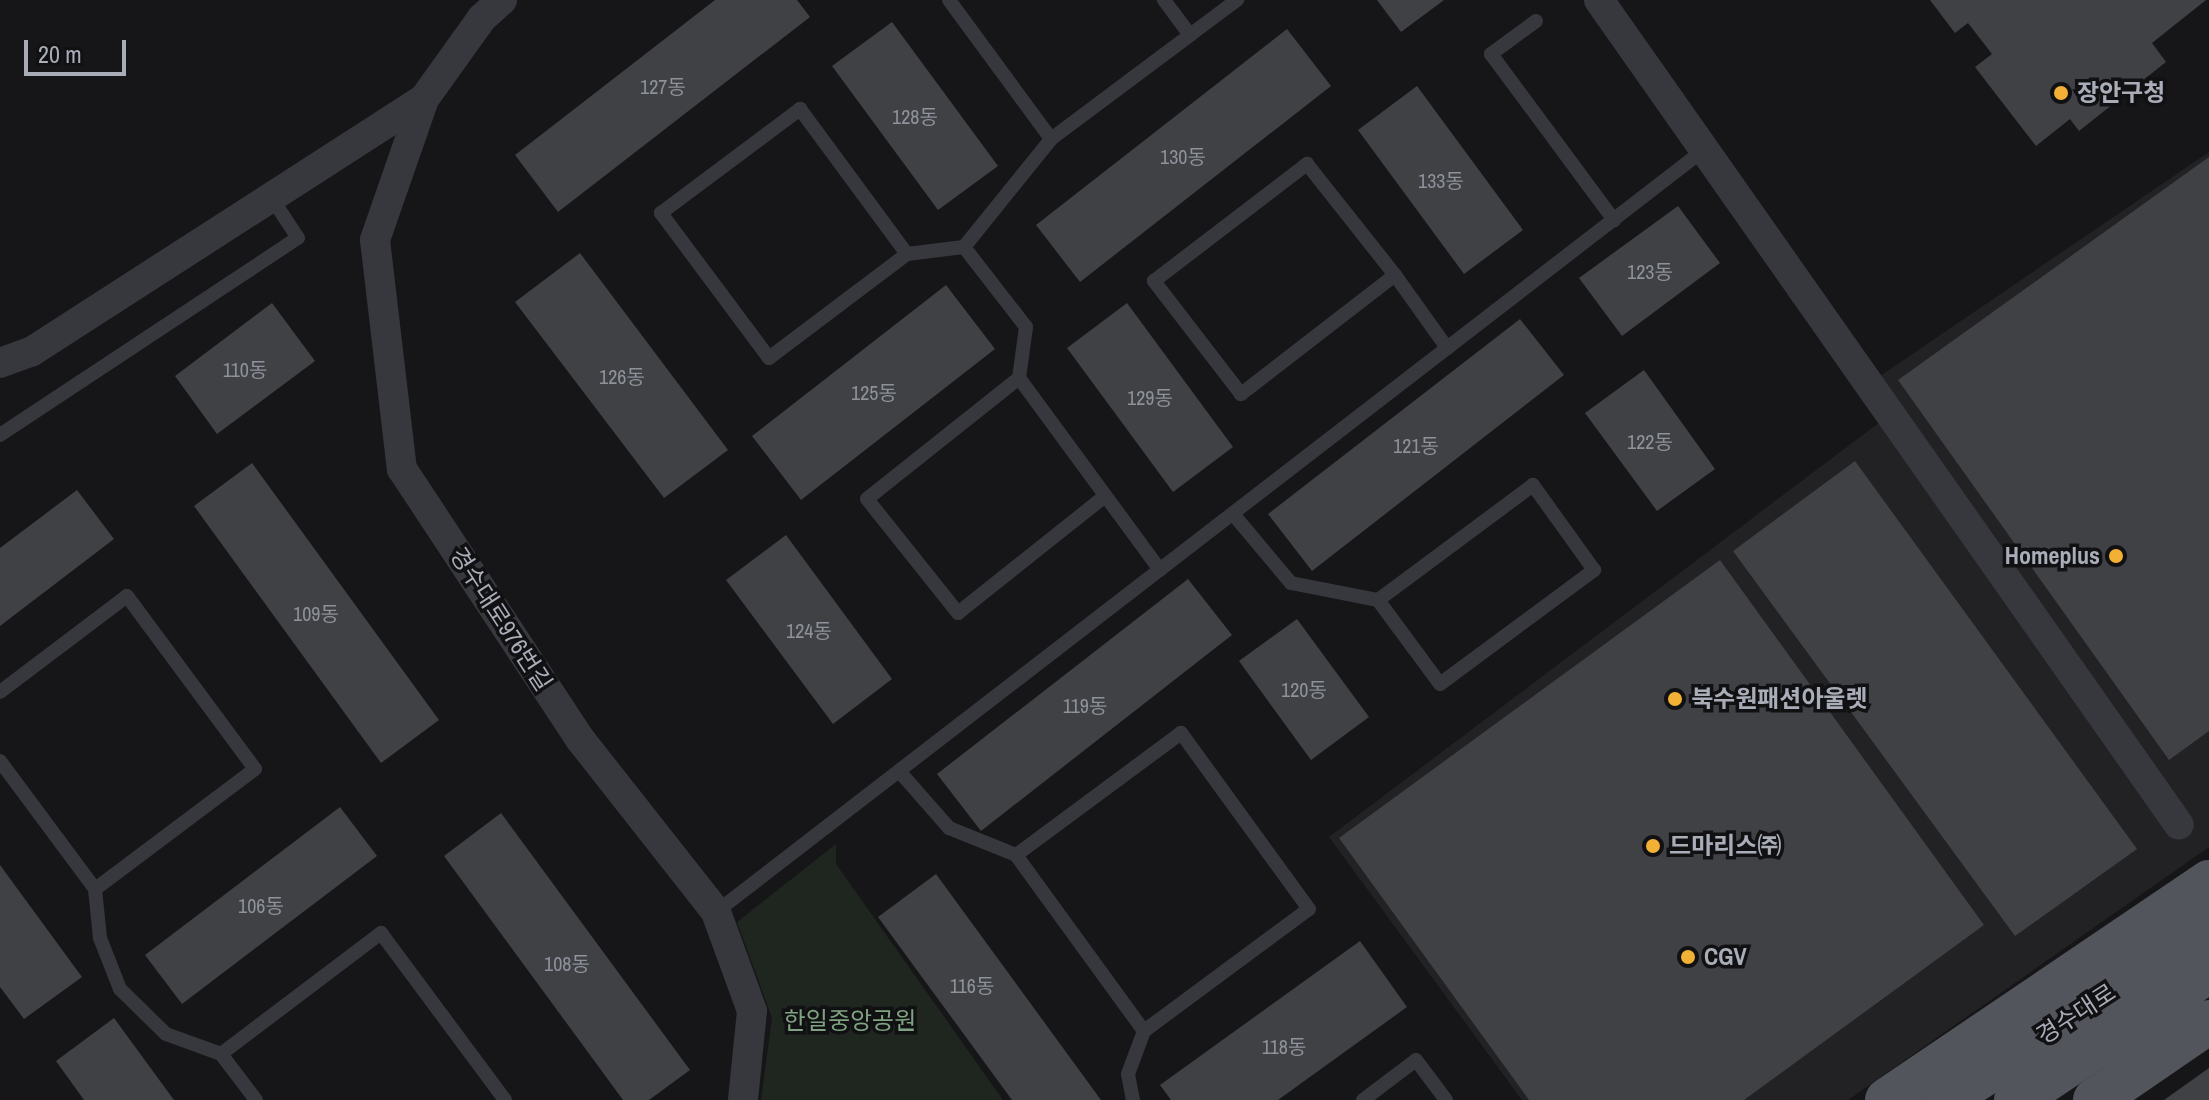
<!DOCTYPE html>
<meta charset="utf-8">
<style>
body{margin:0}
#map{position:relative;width:2209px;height:1100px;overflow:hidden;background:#161618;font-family:"Archivo Narrow","Noto Sans KR",sans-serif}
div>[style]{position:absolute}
.built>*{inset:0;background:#222225}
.green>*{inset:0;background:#1e261f}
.building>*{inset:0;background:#404145}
.lane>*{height:14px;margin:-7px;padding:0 7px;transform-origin:7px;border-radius:7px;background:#37383d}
.street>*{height:30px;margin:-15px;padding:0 15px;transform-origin:15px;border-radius:15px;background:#37383d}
.primary>*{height:44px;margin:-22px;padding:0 22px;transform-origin:22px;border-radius:22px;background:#53555c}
.dots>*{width:22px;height:22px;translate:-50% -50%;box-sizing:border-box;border:4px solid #111113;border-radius:50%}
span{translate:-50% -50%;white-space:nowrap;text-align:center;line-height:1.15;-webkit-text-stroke:7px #111113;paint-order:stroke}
.number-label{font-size:20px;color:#8e929b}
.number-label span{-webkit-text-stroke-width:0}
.poi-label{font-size:24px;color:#a8adb8;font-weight:700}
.left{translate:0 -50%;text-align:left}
.right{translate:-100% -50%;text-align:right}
.street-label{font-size:24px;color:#a8adb8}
.park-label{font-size:24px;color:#7fa381}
.scale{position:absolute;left:24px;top:40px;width:102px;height:36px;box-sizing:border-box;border:4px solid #a8adb8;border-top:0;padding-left:10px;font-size:24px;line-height:28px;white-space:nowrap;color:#a8adb8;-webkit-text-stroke:6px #111113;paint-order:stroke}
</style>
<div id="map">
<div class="built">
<div style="clip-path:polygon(2209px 152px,2209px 847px,1848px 1100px,1522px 1100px,1329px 837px,1900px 407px,1880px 376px)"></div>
</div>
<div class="green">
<div style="clip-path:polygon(836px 844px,836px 864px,1003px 1100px,761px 1100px,772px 1018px,737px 922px)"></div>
</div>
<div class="building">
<div style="clip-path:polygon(715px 0,797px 0,810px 17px,558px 212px,515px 155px)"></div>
<div style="clip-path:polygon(1377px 0,1444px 0,1401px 32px)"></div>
<div style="clip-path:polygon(1930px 0,2206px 0,2152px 43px,2166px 62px,2079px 131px,2070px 119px,2036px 146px,1975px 67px,1992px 54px,1968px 23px,1955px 33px)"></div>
<div style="clip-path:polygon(892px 22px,998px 166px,938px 210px,832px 66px)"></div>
<div style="clip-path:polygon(1287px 29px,1331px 86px,1080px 282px,1036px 225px)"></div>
<div style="clip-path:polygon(1417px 86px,1523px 230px,1464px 274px,1358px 130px)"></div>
<div style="clip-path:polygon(2209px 157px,2209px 731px,2169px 760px,1898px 380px)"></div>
<div style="clip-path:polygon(1678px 206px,1720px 263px,1622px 336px,1579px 278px)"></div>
<div style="clip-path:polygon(580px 253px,728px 450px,664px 498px,515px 302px)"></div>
<div style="clip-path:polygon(946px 285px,995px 349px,801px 500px,752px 436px)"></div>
<div style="clip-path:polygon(272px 303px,315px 361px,217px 434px,175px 376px)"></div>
<div style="clip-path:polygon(1127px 303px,1233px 447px,1173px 492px,1067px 348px)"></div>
<div style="clip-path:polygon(1520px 319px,1564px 375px,1312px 571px,1268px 514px)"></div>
<div style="clip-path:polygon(1644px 370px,1715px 469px,1657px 511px,1585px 413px)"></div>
<div style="clip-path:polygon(1855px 461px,2137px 849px,2015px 936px,1733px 551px)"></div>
<div style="clip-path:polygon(252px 463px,439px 720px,381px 763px,194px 506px)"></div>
<div style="clip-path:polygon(77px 490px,114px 539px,0 626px,0 548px)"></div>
<div style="clip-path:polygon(786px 535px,892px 679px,833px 724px,726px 580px)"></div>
<div style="clip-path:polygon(1720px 560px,1984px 925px,1744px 1100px,1529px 1100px,1339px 838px)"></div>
<div style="clip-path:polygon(1188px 579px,1232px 635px,981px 831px,937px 774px)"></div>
<div style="clip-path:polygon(1297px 619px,1369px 717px,1311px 760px,1239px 661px)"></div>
<div style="clip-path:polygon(340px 807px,377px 856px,182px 1004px,145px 955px)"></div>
<div style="clip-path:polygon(501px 813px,690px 1070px,649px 1100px,623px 1100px,444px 856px)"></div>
<div style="clip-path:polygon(0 865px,82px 977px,24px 1019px,0 987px)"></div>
<div style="clip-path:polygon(936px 874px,1101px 1100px,1012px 1100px,878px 917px)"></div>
<div style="clip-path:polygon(1360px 941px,1407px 1007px,1278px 1100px,1171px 1100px,1160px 1085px)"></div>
<div style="clip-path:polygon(114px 1018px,174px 1100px,84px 1100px,56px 1061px)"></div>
<div style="clip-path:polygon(2209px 1068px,2209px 1100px,2164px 1100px)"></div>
</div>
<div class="lane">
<div style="left:949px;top:0;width:172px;rotate:53.7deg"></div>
<div style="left:1051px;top:139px;width:174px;rotate:-36.8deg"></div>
<div style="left:1190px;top:35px;width:44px;rotate:-126.6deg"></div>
<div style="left:1536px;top:21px;width:56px;rotate:143.7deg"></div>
<div style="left:1491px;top:54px;width:207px;rotate:53.5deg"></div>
<div style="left:1190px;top:35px;width:59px;rotate:-36.7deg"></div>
<div style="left:964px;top:247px;width:139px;rotate:-51.1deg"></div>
<div style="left:907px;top:254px;width:173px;rotate:143deg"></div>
<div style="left:769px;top:358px;width:181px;rotate:-126.7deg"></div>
<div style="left:661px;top:213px;width:174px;rotate:-36.8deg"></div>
<div style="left:800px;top:109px;width:180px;rotate:53.6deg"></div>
<div style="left:907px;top:254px;width:57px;rotate:-7deg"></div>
<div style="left:964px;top:247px;width:101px;rotate:52.2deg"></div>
<div style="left:1026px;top:327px;width:51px;rotate:97.8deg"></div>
<div style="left:1019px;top:378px;width:238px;rotate:53.7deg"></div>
<div style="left:1395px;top:275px;width:195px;rotate:142.3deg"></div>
<div style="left:1241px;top:394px;width:143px;rotate:-127.6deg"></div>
<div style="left:1154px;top:281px;width:193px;rotate:-37.4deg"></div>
<div style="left:1307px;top:164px;width:142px;rotate:51.6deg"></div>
<div style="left:1395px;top:275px;width:90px;rotate:54.5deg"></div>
<div style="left:1019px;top:378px;width:194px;rotate:141.5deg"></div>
<div style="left:867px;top:499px;width:146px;rotate:51.4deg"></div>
<div style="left:958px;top:613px;width:188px;rotate:-38.5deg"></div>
<div style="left:0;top:435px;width:357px;rotate:-33.5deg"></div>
<div style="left:298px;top:238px;width:49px;rotate:-123.4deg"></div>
<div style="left:1233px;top:514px;width:90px;rotate:50deg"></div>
<div style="left:1291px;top:583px;width:89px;rotate:11.1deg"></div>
<div style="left:1378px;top:600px;width:104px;rotate:53.6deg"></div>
<div style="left:1440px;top:684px;width:192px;rotate:-36.5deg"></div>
<div style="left:1594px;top:570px;width:105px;rotate:-125.7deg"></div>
<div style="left:1533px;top:485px;width:193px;rotate:143.4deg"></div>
<div style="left:0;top:692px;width:159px;rotate:-37.1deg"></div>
<div style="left:127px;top:596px;width:215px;rotate:53.5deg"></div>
<div style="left:255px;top:769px;width:200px;rotate:143.1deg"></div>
<div style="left:0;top:761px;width:159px;rotate:53.4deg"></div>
<div style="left:95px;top:889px;width:49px;rotate:84.2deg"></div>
<div style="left:100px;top:938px;width:55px;rotate:68.6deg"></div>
<div style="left:120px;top:989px;width:64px;rotate:44.4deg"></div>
<div style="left:166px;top:1034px;width:59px;rotate:20deg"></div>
<div style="left:899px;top:771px;width:76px;rotate:48.7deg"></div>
<div style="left:949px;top:828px;width:72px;rotate:21.9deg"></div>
<div style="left:1016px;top:855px;width:218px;rotate:54deg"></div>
<div style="left:1144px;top:1031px;width:205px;rotate:-36.5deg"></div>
<div style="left:1309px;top:909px;width:218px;rotate:-126deg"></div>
<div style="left:1181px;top:733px;width:205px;rotate:143.5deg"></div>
<div style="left:716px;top:912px;width:1249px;rotate:-37.65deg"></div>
<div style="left:256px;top:1100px;width:58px;rotate:-127.3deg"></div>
<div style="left:221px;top:1054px;width:201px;rotate:-37.1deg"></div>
<div style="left:381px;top:933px;width:208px;rotate:53.4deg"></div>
<div style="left:1133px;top:1100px;width:26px;rotate:-101deg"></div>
<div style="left:1128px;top:1074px;width:46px;rotate:-69.6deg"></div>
<div style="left:1363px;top:1100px;width:66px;rotate:-37deg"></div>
<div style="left:1416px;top:1060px;width:50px;rotate:53.1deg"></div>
</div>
<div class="street">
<div style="left:502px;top:0;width:27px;rotate:138deg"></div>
<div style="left:482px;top:18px;width:100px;rotate:125.6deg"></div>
<div style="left:424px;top:99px;width:149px;rotate:109.2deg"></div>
<div style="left:375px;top:240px;width:231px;rotate:83.3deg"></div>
<div style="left:402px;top:469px;width:323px;rotate:56.6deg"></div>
<div style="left:580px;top:739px;width:220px;rotate:51.8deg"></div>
<div style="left:716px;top:912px;width:105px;rotate:70deg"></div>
<div style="left:752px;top:1011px;width:89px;rotate:95.8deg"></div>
<div style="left:1599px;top:0;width:1008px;rotate:54.89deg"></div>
<div style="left:0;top:363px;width:33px;rotate:-20deg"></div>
<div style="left:31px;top:352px;width:467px;rotate:-32.8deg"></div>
</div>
<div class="primary">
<div style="left:1887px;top:1100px;width:389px;rotate:-34.1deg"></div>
<div style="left:1944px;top:1100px;width:315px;rotate:-32.8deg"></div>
<div style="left:2016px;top:1100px;width:232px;rotate:-33.8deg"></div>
<div style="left:2095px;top:1100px;width:138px;rotate:-34.4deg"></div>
</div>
<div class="dots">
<div style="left:2061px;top:93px;background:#f2b134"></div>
<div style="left:2116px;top:556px;background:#f2b134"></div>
<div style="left:1675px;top:699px;background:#f2b134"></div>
<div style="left:1653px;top:846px;background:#f2b134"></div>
<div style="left:1688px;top:957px;background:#f2b134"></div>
</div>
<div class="number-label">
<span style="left:663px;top:86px">127동</span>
<span style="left:915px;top:116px">128동</span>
<span style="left:1183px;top:156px">130동</span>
<span style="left:1441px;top:180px">133동</span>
<span style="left:1650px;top:271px">123동</span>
<span style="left:245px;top:369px">110동</span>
<span style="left:622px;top:376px">126동</span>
<span style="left:874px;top:392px">125동</span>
<span style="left:1150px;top:397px">129동</span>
<span style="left:1650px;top:441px">122동</span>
<span style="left:1416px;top:445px">121동</span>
<span style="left:316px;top:613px">109동</span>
<span style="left:809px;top:630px">124동</span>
<span style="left:1304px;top:689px">120동</span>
<span style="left:1085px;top:705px">119동</span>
<span style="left:261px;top:905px">106동</span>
<span style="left:567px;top:963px">108동</span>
<span style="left:972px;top:985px">116동</span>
<span style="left:1284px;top:1046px">118동</span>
</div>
<div class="poi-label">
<span class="left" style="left:2077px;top:93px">장안구청</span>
<span class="right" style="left:2100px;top:556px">Homeplus</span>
<span class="left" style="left:1691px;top:699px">북수원패션아울렛</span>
<span class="left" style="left:1669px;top:846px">드마리스㈜</span>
<span class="left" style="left:1704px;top:957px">CGV</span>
</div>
<div class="street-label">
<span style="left:501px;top:619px;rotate:57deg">경수대로976번길</span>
<span style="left:2076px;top:1014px;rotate:-33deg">경수대로</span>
</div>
<div class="park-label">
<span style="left:850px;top:1021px">한일중앙공원</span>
</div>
<div class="scale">20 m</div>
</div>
